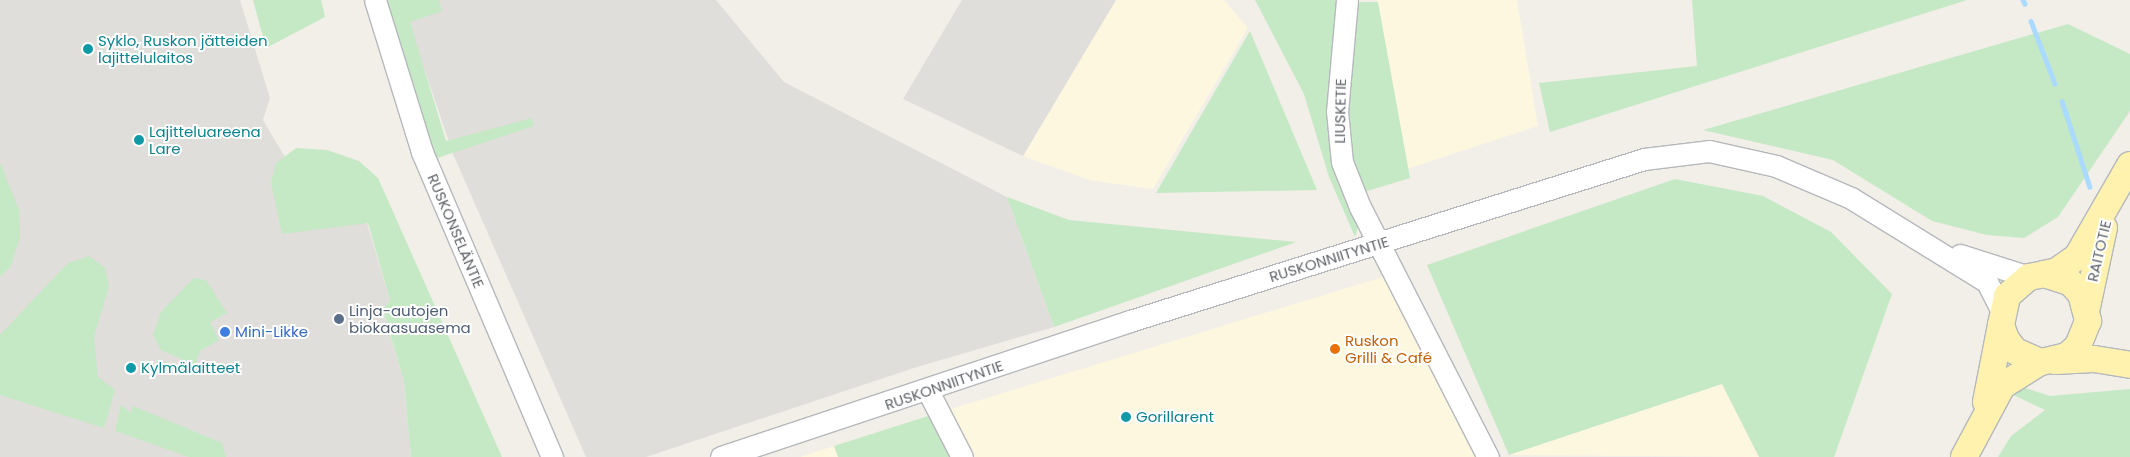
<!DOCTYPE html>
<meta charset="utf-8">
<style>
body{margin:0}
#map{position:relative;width:2130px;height:457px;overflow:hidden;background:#f1efe8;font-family:Poppins,sans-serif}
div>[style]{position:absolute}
.commercial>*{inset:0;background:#fef7e0}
.industrial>*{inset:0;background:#e0deda}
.green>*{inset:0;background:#c5e8c5}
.stream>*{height:4.5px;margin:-2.25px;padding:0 2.25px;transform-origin:2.25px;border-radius:2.25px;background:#aadaff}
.roads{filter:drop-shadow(1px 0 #b5b8bc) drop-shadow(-1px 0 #b5b8bc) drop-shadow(0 1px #b5b8bc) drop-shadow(0 -1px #b5b8bc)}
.minor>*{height:21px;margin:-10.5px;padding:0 10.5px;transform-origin:10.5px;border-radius:10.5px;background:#fff}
.major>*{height:26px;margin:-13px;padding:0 13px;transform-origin:13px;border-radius:13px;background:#fff2af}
.dots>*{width:14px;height:14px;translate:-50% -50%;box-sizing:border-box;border:2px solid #fff;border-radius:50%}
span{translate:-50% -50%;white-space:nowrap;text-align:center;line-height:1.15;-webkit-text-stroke:4px #fff;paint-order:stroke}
.culture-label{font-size:15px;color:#0d838f}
.left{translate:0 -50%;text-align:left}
.street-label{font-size:15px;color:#5f6368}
.service-label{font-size:15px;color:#4e5e75}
.shop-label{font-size:15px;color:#366cbe}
.food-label{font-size:15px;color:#c56008}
</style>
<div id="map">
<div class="commercial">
<div style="clip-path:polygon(1116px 0,1224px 0,1248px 28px,1153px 189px,1089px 180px,1023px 156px)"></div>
<div style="clip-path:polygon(1377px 0,1517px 0,1538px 126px,1407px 169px)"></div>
<div style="clip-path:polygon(1386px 276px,1479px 457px,800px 457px,931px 415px)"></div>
<div style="clip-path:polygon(1722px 384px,1759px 457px,1509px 455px)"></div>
</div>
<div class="industrial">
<div style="clip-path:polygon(0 0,240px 0,270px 98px,263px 120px,285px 157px,367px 223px,390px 300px,383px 311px,404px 381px,411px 457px,0 457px)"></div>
<div style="clip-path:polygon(401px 0,716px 0,784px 82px,1007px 197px,1054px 327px,917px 367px,646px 457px,586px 457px,453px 154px)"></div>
<div style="clip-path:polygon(962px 0,1116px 0,1023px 156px,903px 99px)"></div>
</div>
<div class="green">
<div style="clip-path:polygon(253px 0,321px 0,325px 17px,266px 48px)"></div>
<div style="clip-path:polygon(385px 0,439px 0,442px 11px,410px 22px,446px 141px,532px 118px,534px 126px,434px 159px)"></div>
<div style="clip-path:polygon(1255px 0,1339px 0,1328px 115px,1359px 224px,1355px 237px,1329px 177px,1304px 94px)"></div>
<div style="clip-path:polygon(1692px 0,1967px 0,1550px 132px,1539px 83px,1697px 66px)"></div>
<div style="clip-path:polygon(1359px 2px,1378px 2px,1410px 178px,1364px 192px,1351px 158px,1347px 110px)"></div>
<div style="clip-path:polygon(2068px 24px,2130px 54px,2130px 111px,2058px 217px,2024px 238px,1987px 235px,1932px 221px,1833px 160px,1703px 130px)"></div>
<div style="clip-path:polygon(1250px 31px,1317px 190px,1156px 193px)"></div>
<div style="clip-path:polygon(296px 148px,327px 150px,359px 161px,378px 178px,502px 457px,411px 457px,404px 381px,383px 310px,390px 300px,368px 223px,282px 234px,271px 183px,276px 163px)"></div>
<div style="clip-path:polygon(0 162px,19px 210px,20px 237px,11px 266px,0 277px)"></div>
<div style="clip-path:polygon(1675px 179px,1763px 196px,1831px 232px,1892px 294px,1834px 457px,1759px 457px,1722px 384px,1509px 455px,1427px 265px)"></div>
<div style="clip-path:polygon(1007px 197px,1069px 220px,1296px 242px,1054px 327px)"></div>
<div style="clip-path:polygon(89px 256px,105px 268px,109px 286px,94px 337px,98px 377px,115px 390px,104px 428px,0 395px,0 335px,68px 263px)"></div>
<div style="clip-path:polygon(194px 278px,206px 280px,227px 313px,210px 322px,219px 340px,200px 351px,195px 365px,161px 350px,153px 335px,161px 312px)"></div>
<div style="clip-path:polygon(2013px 384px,2050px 396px,2130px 389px,2130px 457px,1998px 457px,2011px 436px,2045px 410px,2007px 392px)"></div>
<div style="clip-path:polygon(121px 405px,131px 413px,133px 406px,222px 443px,226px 457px,189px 457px,115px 431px)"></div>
<div style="clip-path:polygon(931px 415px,953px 457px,838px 457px,834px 446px)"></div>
</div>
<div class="stream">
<div style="left:2023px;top:0;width:4px;rotate:63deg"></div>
<div style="left:2031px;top:21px;width:67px;rotate:69.1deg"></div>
<div style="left:2062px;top:101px;width:90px;rotate:72deg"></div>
</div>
<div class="roads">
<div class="minor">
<div style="left:375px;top:0;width:159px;rotate:72.8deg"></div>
<div style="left:422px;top:152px;width:332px;rotate:66.9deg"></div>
<div style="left:1347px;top:0;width:111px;rotate:95.1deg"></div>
<div style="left:1337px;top:111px;width:51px;rotate:84.4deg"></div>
<div style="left:1342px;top:162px;width:48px;rotate:68.2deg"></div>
<div style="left:1360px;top:207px;width:281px;rotate:62.9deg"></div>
<div style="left:1960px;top:255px;width:72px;rotate:17.7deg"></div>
<div style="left:928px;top:391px;width:74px;rotate:62.7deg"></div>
<div style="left:721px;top:457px;width:431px;rotate:-18.4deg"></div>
<div style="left:1130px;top:321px;width:539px;rotate:-17.49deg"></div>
<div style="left:1644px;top:159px;width:65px;rotate:-7deg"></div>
<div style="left:1709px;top:151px;width:69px;rotate:12.6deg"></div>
<div style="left:1776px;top:166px;width:82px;rotate:23.1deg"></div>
<div style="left:1851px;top:198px;width:160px;rotate:31.7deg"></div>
<div style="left:1987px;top:282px;width:31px;rotate:63deg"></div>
</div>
<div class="major">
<div style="left:2044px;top:274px;width:28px;rotate:18deg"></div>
<div style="left:2071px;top:283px;width:15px;rotate:48deg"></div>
<div style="left:2081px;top:294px;width:28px;rotate:75deg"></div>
<div style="left:2088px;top:321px;width:27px;rotate:112deg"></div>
<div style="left:2078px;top:346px;width:15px;rotate:138deg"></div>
<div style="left:2067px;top:356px;width:28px;rotate:167deg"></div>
<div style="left:2040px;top:362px;width:27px;rotate:-156deg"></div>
<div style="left:2015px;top:351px;width:15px;rotate:-127deg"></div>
<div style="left:2006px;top:339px;width:15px;rotate:-110deg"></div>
<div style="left:2001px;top:325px;width:30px;rotate:-78deg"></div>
<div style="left:2007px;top:296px;width:29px;rotate:-41deg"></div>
<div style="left:2029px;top:277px;width:15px;rotate:-11deg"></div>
<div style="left:2044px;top:274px;width:13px;rotate:-13deg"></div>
<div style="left:2057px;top:271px;width:24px;rotate:-35deg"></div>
<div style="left:2077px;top:257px;width:106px;rotate:-60.1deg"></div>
<div style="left:2087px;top:307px;width:81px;rotate:-77.9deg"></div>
<div style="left:2055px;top:361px;width:39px;rotate:-3deg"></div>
<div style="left:2094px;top:359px;width:36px;rotate:9deg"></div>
<div style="left:1986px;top:402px;width:78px;rotate:-79deg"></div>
<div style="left:1964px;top:457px;width:81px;rotate:-61.8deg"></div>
<div style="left:2002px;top:386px;width:45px;rotate:-32.3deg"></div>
</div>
</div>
<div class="dots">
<div style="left:88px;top:49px;background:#0f9aa8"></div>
<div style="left:139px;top:140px;background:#0f9aa8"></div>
<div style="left:339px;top:319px;background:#5c6f8a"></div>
<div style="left:225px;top:332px;background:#3f7fe0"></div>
<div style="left:1335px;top:349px;background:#e8710a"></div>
<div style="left:131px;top:368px;background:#0f9aa8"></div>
<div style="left:1126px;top:417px;background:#0f9aa8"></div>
</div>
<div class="culture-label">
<span class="left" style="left:98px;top:49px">Syklo, Ruskon jätteiden<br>lajittelulaitos</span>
<span class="left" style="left:149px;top:140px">Lajitteluareena<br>Lare</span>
<span class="left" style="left:141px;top:368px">Kylmälaitteet</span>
<span class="left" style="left:1136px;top:417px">Gorillarent</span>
</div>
<div class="street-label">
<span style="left:1340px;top:111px;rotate:-89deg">LIUSKETIE</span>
<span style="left:456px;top:231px;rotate:67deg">RUSKONSELÄNTIE</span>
<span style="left:2099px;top:251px;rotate:-77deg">RAITOTIE</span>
<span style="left:1329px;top:259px;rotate:-17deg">RUSKONNIITYNTIE</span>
<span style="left:944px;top:385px;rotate:-19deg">RUSKONNIITYNTIE</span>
</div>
<div class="service-label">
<span class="left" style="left:349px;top:319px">Linja-autojen<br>biokaasuasema</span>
</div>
<div class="shop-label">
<span class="left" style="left:235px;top:332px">Mini-Likke</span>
</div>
<div class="food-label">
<span class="left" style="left:1345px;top:349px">Ruskon<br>Grilli &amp; Café</span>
</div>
</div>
